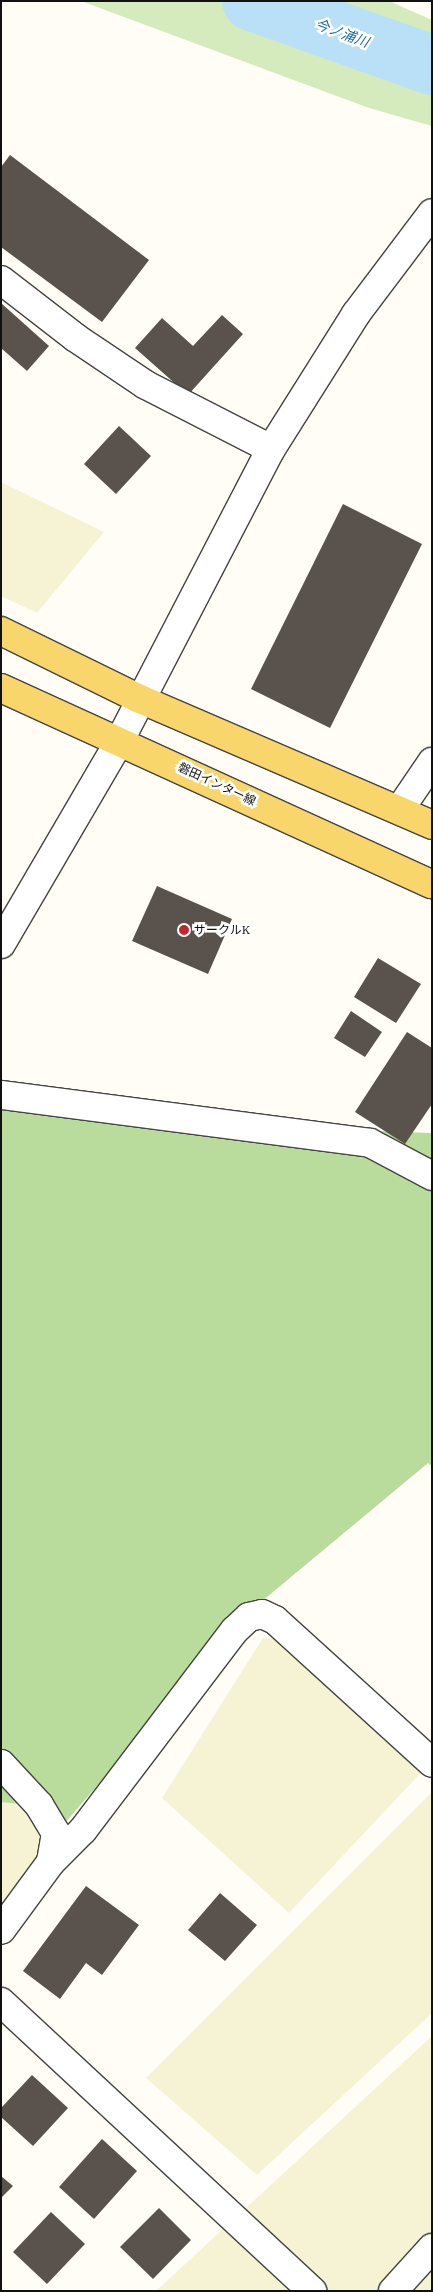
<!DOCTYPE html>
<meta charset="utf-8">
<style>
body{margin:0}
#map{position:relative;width:433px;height:2292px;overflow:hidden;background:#fffdf5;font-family:"IBM Plex Serif","Noto Sans JP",serif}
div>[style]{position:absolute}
.farmland>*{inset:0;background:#f6f3d4}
.green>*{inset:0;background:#d5ebbd}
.forest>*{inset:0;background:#b9dc9c}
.river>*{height:60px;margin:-30px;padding:0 30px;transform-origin:30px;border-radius:30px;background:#b9e0f7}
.building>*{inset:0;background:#5a524d}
.roads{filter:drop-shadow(1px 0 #444) drop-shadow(-1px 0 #444) drop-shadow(0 1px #444) drop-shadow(0 -1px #444)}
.minor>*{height:28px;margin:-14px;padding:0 14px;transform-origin:14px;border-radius:14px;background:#fff}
.major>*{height:28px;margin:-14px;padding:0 14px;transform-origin:14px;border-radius:14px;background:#f9d66b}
.dots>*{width:14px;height:14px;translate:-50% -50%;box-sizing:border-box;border:2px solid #fff;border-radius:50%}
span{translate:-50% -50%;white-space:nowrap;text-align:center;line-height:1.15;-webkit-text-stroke:5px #fff;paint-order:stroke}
.street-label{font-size:12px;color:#111}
.poi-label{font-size:12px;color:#111}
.left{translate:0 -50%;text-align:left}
.water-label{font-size:14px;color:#1768a6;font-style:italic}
.frame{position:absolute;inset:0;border:2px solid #111;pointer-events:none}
</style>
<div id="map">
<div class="farmland">
<div style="clip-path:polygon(1px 482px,104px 532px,37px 613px,1px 596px)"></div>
<div style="clip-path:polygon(263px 1638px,299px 1641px,431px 1762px,289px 1913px,162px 1798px)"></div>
<div style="clip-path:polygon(432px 1792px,432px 2013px,257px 2175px,146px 2078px)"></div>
<div style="clip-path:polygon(1px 1802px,39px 1805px,56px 1833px,1px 1914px)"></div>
<div style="clip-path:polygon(432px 2036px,432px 2291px,156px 2291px)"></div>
</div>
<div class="green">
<div style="clip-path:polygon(81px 1px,389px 1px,432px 20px,432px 126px,369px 108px)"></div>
</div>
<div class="forest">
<div style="clip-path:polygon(1px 1098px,166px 1124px,432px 1133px,432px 1466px,428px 1463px,249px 1612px,56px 1833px,39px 1806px,1px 1802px)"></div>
</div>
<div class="river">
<div style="left:252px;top:1px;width:191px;rotate:19.6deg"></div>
</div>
<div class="building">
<div style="clip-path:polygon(10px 155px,149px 260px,102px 322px,1px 247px,1px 167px)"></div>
<div style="clip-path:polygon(1px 303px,49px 346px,27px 371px,1px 348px)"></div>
<div style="clip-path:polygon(222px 315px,243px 334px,188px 395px,135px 348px,162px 318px,193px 346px)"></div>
<div style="clip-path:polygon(119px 426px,151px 456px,116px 494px,84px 464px)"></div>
<div style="clip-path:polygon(343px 504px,422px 544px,330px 728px,251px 689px)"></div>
<div style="clip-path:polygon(157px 886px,232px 919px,208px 974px,132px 941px)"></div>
<div style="clip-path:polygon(378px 958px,421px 984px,396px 1023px,354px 997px)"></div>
<div style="clip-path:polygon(351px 1011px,382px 1032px,365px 1057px,334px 1038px)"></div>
<div style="clip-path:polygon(407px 1032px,432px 1048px,432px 1104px,405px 1144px,355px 1112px)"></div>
<div style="clip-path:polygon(86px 1886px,139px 1925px,102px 1975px,86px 1963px,60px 1999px,23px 1971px)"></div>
<div style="clip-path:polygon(220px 1893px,257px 1925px,225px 1961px,188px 1930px)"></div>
<div style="clip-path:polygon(32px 2075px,68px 2108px,33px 2146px,1px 2117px,1px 2108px)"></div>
<div style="clip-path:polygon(102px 2139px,137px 2171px,94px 2219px,59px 2187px)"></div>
<div style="clip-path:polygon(1px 2176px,13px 2186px,1px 2198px)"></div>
<div style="clip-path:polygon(159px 2208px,191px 2240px,153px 2279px,120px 2247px)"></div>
<div style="clip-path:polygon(51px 2212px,85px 2244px,47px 2284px,13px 2252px)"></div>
</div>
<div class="roads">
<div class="minor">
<div style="left:1px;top:280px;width:95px;rotate:37.7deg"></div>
<div style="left:76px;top:338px;width:84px;rotate:33.9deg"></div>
<div style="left:146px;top:385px;width:140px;rotate:27.1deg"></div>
<div style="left:400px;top:809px;width:57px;rotate:-55.8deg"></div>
<div style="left:1px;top:944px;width:236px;rotate:-59.7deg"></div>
<div style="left:120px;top:740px;width:328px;rotate:-62.6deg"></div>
<div style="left:271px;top:449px;width:160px;rotate:-57.8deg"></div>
<div style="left:356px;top:314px;width:126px;rotate:-53deg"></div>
<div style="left:1px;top:1095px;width:372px;rotate:7.4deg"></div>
<div style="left:370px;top:1143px;width:70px;rotate:28deg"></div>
<div style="left:1px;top:1764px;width:56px;rotate:47.2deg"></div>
<div style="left:39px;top:1805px;width:33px;rotate:59deg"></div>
<div style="left:56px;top:1833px;width:29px;rotate:100deg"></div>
<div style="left:51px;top:1862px;width:84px;rotate:126.3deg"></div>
<div style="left:51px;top:1862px;width:45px;rotate:-45deg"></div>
<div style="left:83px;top:1830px;width:251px;rotate:-52.8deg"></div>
<div style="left:235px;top:1630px;width:19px;rotate:-43deg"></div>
<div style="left:249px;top:1617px;width:13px;rotate:-13deg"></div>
<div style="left:262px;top:1614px;width:14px;rotate:25deg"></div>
<div style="left:275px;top:1620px;width:212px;rotate:42.3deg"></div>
<div style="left:1px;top:2002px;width:425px;rotate:42.9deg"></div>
<div style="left:393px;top:2291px;width:58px;rotate:-47.8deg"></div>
</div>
<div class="major">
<div style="left:1px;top:631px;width:155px;rotate:26.1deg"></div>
<div style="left:140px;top:699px;width:318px;rotate:23.3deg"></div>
<div style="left:1px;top:688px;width:473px;rotate:24.5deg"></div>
</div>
</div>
<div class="dots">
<div style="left:184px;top:930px;background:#c4262e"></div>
</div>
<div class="street-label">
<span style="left:217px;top:784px;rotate:25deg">磐田インター線</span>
</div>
<div class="poi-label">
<span class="left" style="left:194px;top:930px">サークルK</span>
</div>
<div class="water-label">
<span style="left:342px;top:33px;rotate:20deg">今ノ浦川</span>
</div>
<div class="frame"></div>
</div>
